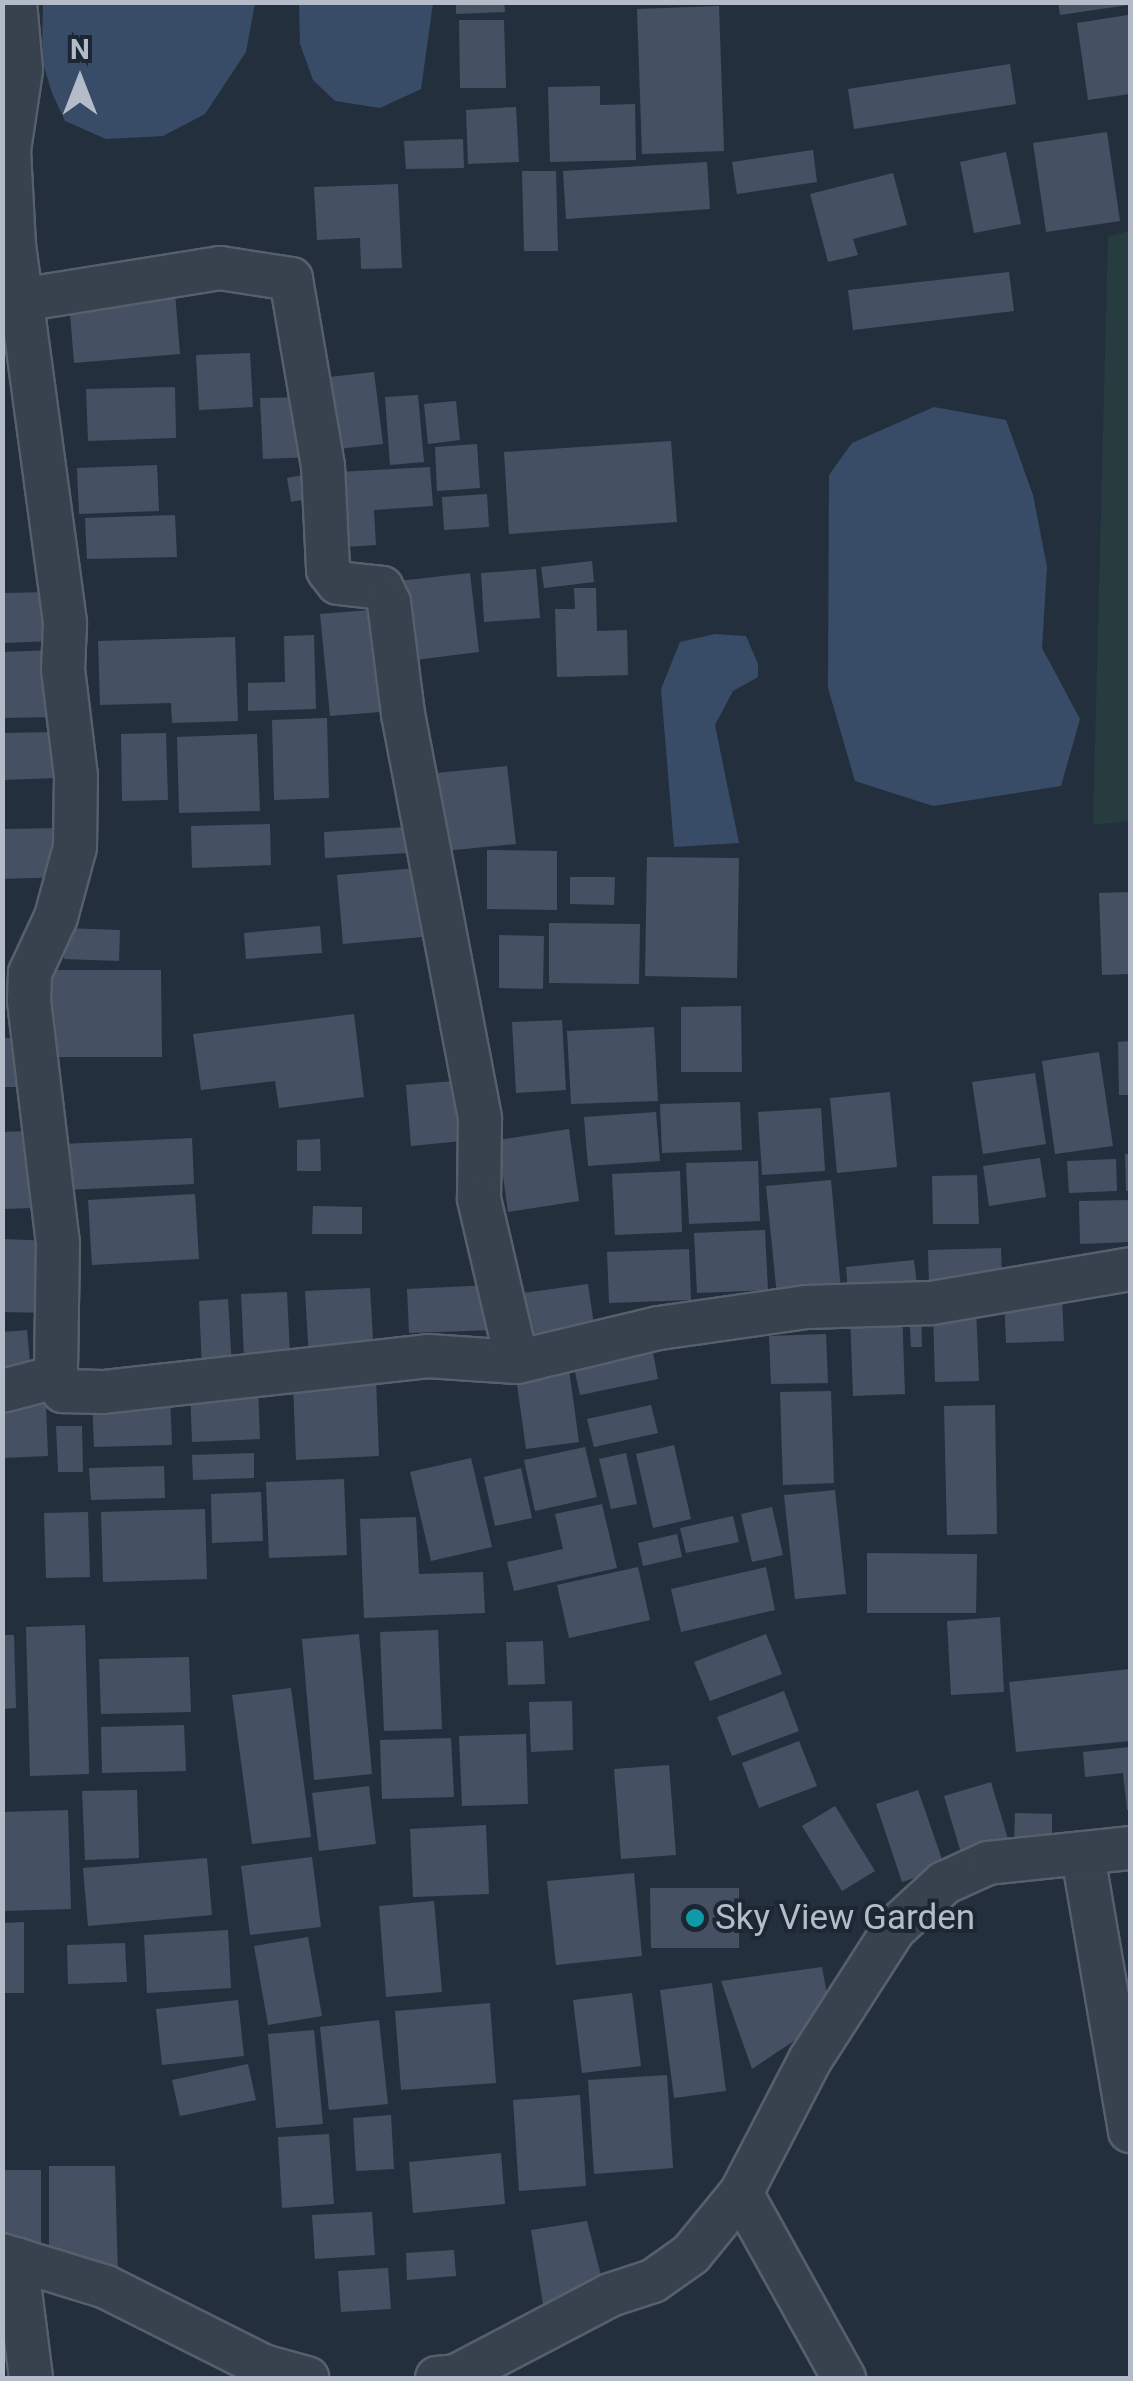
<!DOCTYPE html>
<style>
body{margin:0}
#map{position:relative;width:1133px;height:2381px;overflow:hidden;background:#242f3e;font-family:Roboto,sans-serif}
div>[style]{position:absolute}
.green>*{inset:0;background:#263c3f}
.water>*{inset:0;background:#394c67}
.building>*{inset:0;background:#455162}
.roads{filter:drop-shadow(2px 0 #565f6c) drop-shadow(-2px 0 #565f6c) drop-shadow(0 2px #565f6c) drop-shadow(0 -2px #565f6c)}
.street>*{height:42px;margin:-21px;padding:0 21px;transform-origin:21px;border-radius:21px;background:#38414e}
.dots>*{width:28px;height:28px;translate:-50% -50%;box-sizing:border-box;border:5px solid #1d2633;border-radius:50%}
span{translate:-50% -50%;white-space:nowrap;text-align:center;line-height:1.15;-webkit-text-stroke:8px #1d2633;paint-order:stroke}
.poi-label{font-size:35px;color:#b4bcc9}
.left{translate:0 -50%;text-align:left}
.frame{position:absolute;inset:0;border:5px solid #b4bcc9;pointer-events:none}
.north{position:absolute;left:30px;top:30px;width:100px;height:100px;-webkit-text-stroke:8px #1d2633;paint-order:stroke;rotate:0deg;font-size:28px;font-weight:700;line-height:40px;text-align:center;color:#b4bcc9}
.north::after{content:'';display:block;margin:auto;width:35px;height:45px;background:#b4bcc9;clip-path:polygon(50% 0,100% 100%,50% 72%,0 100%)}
</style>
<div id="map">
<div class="green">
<div style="clip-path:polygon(1130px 231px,1130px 821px,1093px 825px,1108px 236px)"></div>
</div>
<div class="water">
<div style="clip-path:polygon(43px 3px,43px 2px,255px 3px,246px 52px,205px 114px,163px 136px,106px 139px,65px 121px,52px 93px,42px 60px)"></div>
<div style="clip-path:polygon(299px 3px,433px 3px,421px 89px,380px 108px,335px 101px,313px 80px,300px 44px)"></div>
<div style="clip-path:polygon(934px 407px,1006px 420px,1033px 495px,1047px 567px,1042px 648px,1080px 719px,1061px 786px,933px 806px,855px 781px,828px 688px,829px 475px,852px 443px)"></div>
<div style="clip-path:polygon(715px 634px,746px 636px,758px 664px,758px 677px,733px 691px,715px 725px,739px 843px,674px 847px,661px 689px,680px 642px)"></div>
</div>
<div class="building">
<div style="clip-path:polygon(456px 2px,504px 2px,505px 12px,456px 14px)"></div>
<div style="clip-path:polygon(1058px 2px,1128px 2px,1128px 5px,1060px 15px)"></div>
<div style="clip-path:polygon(719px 6px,724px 151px,642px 154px,637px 9px)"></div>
<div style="clip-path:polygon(1128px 15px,1130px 94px,1088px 100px,1077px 23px)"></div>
<div style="clip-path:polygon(459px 20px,504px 20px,506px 88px,460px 88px)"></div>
<div style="clip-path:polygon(1010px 64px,1016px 104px,854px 129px,848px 89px)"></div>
<div style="clip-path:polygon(600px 86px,600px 105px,635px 104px,636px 160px,550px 162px,548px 87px)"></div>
<div style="clip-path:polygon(516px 107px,519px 162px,468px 164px,466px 110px)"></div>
<div style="clip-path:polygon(1107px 132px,1120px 221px,1046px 232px,1033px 143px)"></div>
<div style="clip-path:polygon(463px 139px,464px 168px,406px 169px,404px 141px)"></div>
<div style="clip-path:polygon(813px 150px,817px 182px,737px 194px,732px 162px)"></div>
<div style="clip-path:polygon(1006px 152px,1021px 224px,974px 233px,960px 162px)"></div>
<div style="clip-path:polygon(707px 162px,710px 209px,566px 219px,563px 171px)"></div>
<div style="clip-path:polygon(522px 171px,556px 171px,558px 251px,524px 251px)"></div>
<div style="clip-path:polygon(893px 173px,907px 225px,853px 239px,858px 255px,828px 262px,810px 194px)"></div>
<div style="clip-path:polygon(398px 184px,402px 268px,361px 269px,360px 238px,317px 240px,314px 187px)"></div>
<div style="clip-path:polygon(1009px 272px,1014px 311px,853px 330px,848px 290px)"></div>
<div style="clip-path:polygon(175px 293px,180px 354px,74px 363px,69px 301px)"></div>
<div style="clip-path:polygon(250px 353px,253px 407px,199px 410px,196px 355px)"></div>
<div style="clip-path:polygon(374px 372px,383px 444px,329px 450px,320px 378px)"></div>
<div style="clip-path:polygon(175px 387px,176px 438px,88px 441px,86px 389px)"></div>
<div style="clip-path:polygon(418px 395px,424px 462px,390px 465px,385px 397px)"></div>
<div style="clip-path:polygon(309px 397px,312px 457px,263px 459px,260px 398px)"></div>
<div style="clip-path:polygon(456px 401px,460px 440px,428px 444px,424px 404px)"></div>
<div style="clip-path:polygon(671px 441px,677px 522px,509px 534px,504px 452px)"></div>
<div style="clip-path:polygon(477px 444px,480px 488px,437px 491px,435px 447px)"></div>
<div style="clip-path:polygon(157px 465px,159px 511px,79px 514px,77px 468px)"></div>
<div style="clip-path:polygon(430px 467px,433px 506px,374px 510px,376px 545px,344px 547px,339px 472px)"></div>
<div style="clip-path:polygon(317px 472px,321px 496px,291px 502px,287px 478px)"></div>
<div style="clip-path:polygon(487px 494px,489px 527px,444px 530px,442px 497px)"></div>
<div style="clip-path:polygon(175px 515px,177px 557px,87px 559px,85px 518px)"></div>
<div style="clip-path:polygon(592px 561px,594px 582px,544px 588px,541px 567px)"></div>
<div style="clip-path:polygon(536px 569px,540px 618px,484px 622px,481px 573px)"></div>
<div style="clip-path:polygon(470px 573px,479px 652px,407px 661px,398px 581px)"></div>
<div style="clip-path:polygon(574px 588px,596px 588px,597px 631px,627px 630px,628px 675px,557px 677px,555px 609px,575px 609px)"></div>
<div style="clip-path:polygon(52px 592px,53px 641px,2px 643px,2px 593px)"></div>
<div style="clip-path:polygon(382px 609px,392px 711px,330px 716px,320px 614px)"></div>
<div style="clip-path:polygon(314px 635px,316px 709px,248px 711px,248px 683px,285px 682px,284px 636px)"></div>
<div style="clip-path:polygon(235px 637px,238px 721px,172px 723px,171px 703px,100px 705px,98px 641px)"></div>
<div style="clip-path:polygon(55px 650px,56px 717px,2px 718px,2px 652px)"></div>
<div style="clip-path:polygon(327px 718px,329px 798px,274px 800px,272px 720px)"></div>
<div style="clip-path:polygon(56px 732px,58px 778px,2px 780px,2px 733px)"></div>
<div style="clip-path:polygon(166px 733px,168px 800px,122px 801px,121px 734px)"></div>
<div style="clip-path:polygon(257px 734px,260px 811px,179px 813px,177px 737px)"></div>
<div style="clip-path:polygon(507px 766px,516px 844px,444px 851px,436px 773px)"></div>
<div style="clip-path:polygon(270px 824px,271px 865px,192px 868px,191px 826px)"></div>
<div style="clip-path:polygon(407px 827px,409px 853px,325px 858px,324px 832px)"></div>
<div style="clip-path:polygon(62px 828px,64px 877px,2px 879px,2px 829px)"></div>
<div style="clip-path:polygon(487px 850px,557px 851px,557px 910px,487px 909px)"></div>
<div style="clip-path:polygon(647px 857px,739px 858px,737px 978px,645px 976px)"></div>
<div style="clip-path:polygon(428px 867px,434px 936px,343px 944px,337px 875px)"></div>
<div style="clip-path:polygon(570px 877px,615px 877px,614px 905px,570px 904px)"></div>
<div style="clip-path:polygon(1130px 892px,1130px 974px,1102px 975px,1099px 893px)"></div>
<div style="clip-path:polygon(549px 923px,640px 924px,639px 984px,549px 983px)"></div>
<div style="clip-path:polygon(320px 926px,322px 953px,246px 959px,244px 933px)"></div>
<div style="clip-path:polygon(65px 928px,120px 930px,119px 961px,64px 959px)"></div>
<div style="clip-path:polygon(499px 935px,544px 936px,543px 989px,499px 988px)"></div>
<div style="clip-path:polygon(50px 970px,161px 970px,162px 1057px,50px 1057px)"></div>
<div style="clip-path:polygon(741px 1006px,742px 1072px,681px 1072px,681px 1007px)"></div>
<div style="clip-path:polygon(354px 1014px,364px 1097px,279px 1108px,275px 1081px,201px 1090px,193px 1034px)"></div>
<div style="clip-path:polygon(562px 1020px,566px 1090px,516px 1093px,512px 1022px)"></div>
<div style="clip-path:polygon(654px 1027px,658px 1101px,571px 1104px,567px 1031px)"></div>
<div style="clip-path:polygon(2px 1038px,19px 1038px,19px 1087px,2px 1087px)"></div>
<div style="clip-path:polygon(1130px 1041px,1130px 1095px,1119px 1095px,1118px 1042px)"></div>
<div style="clip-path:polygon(1099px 1052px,1113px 1146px,1055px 1154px,1042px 1061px)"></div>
<div style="clip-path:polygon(1035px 1073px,1046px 1144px,983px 1154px,972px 1082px)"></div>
<div style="clip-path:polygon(466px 1080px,472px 1140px,411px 1146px,406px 1085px)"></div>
<div style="clip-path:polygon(890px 1092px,897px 1167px,837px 1173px,830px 1098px)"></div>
<div style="clip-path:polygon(740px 1102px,742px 1150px,662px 1153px,660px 1104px)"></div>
<div style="clip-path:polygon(821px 1108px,825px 1171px,762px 1175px,758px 1112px)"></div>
<div style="clip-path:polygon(656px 1112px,660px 1161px,588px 1166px,584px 1117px)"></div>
<div style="clip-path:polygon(569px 1129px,579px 1201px,508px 1212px,498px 1140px)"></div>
<div style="clip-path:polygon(29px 1131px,32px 1208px,2px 1209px,2px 1132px)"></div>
<div style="clip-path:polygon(192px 1138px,194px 1184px,65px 1190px,63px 1144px)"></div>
<div style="clip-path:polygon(320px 1139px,321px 1171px,297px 1171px,297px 1140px)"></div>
<div style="clip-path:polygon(1125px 1154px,1130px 1154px,1130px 1191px,1126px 1191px)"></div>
<div style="clip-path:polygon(1040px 1158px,1046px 1197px,989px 1206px,983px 1166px)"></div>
<div style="clip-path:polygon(1116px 1159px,1117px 1191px,1069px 1193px,1067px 1161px)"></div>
<div style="clip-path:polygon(758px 1161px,760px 1221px,689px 1224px,686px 1163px)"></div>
<div style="clip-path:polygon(680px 1171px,682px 1232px,615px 1235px,612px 1174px)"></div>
<div style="clip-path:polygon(977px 1175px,979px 1224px,933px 1224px,932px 1176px)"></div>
<div style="clip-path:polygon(831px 1180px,841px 1290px,777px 1296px,766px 1186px)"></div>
<div style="clip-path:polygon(195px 1194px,199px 1259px,92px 1265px,88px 1200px)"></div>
<div style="clip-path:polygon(1130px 1200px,1130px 1242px,1080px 1244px,1079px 1201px)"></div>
<div style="clip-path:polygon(313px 1206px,362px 1207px,362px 1234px,312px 1234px)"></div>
<div style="clip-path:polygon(765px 1230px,768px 1290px,697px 1293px,694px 1233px)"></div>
<div style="clip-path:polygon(2px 1239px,52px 1241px,50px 1313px,2px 1312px)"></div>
<div style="clip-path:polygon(1001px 1248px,1002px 1284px,929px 1286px,928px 1250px)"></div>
<div style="clip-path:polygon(689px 1249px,691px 1300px,609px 1303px,607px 1252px)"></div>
<div style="clip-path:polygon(914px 1260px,917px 1285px,848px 1291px,846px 1267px)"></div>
<div style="clip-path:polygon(588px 1284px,596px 1339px,525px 1350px,516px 1294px)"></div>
<div style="clip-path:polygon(492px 1285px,494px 1330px,409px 1333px,407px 1289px)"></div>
<div style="clip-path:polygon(370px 1288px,374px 1356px,309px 1359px,305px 1291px)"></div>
<div style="clip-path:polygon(287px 1292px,290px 1356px,244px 1358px,241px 1294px)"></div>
<div style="clip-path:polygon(1062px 1295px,1064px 1341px,1006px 1343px,1004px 1297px)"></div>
<div style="clip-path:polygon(228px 1299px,232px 1367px,202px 1369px,199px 1301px)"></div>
<div style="clip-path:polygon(976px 1307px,979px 1381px,935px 1382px,933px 1308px)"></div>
<div style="clip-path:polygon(902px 1311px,905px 1394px,853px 1396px,850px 1313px)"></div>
<div style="clip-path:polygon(909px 1311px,921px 1311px,922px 1347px,911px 1347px)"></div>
<div style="clip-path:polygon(27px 1330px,32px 1384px,2px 1387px,2px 1332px)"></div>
<div style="clip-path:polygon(826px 1334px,828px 1383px,771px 1384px,769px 1336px)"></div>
<div style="clip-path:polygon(651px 1342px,658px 1379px,580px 1395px,572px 1358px)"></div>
<div style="clip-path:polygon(569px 1369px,579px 1442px,526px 1449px,516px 1377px)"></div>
<div style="clip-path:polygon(376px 1379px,379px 1456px,296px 1460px,293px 1383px)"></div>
<div style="clip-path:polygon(258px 1385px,260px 1439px,192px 1442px,190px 1387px)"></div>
<div style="clip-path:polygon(831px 1391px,834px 1483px,783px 1485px,780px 1392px)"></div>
<div style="clip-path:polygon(170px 1396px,172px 1445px,94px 1447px,92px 1399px)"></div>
<div style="clip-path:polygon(46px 1402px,48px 1456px,2px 1458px,2px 1404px)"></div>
<div style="clip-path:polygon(651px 1405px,658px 1433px,594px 1447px,587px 1419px)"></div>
<div style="clip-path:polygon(995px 1405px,997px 1534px,947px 1535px,944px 1406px)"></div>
<div style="clip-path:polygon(56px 1426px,82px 1426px,83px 1472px,58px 1472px)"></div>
<div style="clip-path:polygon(674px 1445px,691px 1519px,653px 1528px,636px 1454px)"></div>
<div style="clip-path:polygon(585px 1447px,597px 1497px,535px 1511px,524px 1460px)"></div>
<div style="clip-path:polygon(254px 1453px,254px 1478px,193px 1480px,192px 1455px)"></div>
<div style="clip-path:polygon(626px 1453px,637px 1504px,611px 1509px,599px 1459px)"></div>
<div style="clip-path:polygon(471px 1458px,492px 1547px,431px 1561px,410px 1472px)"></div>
<div style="clip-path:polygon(164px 1466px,165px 1498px,91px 1500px,89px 1468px)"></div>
<div style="clip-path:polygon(521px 1468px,532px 1518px,495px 1526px,484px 1477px)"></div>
<div style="clip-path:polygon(344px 1479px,347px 1555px,269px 1558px,266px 1482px)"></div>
<div style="clip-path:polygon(835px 1490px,846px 1594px,795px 1599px,784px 1495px)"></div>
<div style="clip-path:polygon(261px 1492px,263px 1541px,212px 1543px,211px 1494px)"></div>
<div style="clip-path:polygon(602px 1504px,617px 1568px,514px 1591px,507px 1562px,563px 1549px,555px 1514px)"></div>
<div style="clip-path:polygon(772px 1507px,783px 1555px,752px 1562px,741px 1514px)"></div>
<div style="clip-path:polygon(205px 1509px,207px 1579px,103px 1582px,101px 1512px)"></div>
<div style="clip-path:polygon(88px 1512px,90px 1577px,46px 1578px,44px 1513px)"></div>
<div style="clip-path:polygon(733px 1516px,739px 1542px,686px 1553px,680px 1528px)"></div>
<div style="clip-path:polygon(416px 1517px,419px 1574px,483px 1572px,485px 1613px,364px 1618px,360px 1519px)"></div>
<div style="clip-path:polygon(677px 1534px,682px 1557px,643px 1566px,638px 1543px)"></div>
<div style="clip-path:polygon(867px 1553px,977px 1554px,976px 1613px,867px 1613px)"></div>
<div style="clip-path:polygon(638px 1567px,650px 1620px,569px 1638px,557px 1585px)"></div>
<div style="clip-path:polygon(766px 1567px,775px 1610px,681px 1632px,671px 1589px)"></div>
<div style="clip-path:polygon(1000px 1617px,1004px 1692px,951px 1695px,947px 1621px)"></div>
<div style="clip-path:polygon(85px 1625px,89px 1774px,30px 1776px,26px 1627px)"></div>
<div style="clip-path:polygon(438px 1630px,442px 1729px,384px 1731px,380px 1632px)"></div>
<div style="clip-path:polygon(359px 1634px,372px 1774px,314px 1780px,302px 1639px)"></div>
<div style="clip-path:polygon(766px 1634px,782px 1674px,710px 1701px,694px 1662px)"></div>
<div style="clip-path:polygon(2px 1635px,14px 1635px,16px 1708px,2px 1709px)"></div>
<div style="clip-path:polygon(543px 1641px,545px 1684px,508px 1685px,506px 1642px)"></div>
<div style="clip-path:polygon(189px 1657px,191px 1712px,101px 1714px,99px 1659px)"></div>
<div style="clip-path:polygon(1130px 1669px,1130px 1741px,1016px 1752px,1009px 1682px)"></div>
<div style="clip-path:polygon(291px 1688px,311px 1837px,252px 1844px,232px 1695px)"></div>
<div style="clip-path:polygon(784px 1691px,799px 1731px,732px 1756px,717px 1717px)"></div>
<div style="clip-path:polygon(572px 1701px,573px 1750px,531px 1752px,529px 1702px)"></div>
<div style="clip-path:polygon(184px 1725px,186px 1771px,102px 1773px,101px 1727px)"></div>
<div style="clip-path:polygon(526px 1734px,528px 1804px,462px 1806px,459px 1736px)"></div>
<div style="clip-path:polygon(451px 1738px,454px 1797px,382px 1799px,380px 1740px)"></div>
<div style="clip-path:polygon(799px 1741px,817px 1786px,759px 1808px,742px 1763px)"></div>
<div style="clip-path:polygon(1130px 1747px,1130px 1810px,1127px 1810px,1123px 1773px,1085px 1777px,1083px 1752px)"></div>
<div style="clip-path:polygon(669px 1765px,676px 1855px,621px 1859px,614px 1769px)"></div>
<div style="clip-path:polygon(991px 1782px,1011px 1849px,964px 1863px,944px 1796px)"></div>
<div style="clip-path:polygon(369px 1786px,376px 1844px,319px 1851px,312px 1793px)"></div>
<div style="clip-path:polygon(137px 1790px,139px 1858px,85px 1860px,82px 1791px)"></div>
<div style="clip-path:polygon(918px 1790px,945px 1868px,902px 1882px,876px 1804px)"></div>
<div style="clip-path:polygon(835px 1806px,875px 1871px,842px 1891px,802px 1826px)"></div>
<div style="clip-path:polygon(68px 1810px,71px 1909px,2px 1911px,2px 1812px)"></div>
<div style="clip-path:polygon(1015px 1813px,1052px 1814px,1052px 1844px,1014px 1844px)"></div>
<div style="clip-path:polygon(486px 1825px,489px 1894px,413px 1897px,410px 1829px)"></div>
<div style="clip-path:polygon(312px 1857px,321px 1927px,250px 1935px,241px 1866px)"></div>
<div style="clip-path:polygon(207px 1858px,212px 1915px,88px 1926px,83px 1868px)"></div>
<div style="clip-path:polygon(634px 1873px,642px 1956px,556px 1965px,547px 1881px)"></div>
<div style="clip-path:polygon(650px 1888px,739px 1888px,739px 1948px,651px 1948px)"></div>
<div style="clip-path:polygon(434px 1901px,442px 1992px,386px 1997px,379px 1906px)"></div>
<div style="clip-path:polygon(24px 1922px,24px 1993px,2px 1993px,2px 1923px)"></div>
<div style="clip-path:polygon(228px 1930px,231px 1988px,147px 1993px,144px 1935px)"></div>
<div style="clip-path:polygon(308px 1937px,322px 2016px,268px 2025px,254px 1946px)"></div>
<div style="clip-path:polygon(125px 1943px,127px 1982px,68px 1984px,67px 1945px)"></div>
<div style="clip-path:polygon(822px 1967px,831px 2016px,752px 2069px,721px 1981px)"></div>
<div style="clip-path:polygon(712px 1983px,726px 2091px,674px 2098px,660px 1990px)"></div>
<div style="clip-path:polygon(632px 1993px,641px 2066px,582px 2073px,573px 2000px)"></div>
<div style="clip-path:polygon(238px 2000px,244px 2056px,162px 2065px,156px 2009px)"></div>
<div style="clip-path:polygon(490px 2003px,496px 2083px,401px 2090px,395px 2011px)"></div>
<div style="clip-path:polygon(379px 2020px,388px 2104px,329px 2110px,320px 2027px)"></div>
<div style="clip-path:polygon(314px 2030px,323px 2124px,276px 2128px,268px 2034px)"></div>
<div style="clip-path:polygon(248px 2064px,256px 2100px,180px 2116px,172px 2080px)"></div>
<div style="clip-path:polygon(667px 2075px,673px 2168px,594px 2174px,588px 2080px)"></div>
<div style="clip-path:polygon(580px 2095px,586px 2186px,519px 2191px,513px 2100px)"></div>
<div style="clip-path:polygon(391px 2115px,394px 2169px,356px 2171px,353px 2118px)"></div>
<div style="clip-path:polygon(329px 2134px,334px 2204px,282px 2208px,278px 2137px)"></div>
<div style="clip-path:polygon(501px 2153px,505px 2204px,413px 2213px,409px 2162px)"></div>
<div style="clip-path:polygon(49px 2166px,115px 2166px,118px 2280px,49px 2259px)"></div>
<div style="clip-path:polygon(2px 2170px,41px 2170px,41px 2247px,2px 2248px)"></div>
<div style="clip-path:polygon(372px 2212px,375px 2255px,315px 2259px,312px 2215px)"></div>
<div style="clip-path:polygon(587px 2221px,606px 2295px,545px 2317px,531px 2230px)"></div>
<div style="clip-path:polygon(454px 2250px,456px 2276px,407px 2280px,406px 2253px)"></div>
<div style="clip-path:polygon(388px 2268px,391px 2309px,341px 2312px,338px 2271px)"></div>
</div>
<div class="roads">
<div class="street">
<div style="left:15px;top:2px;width:68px;rotate:85deg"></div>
<div style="left:21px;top:70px;width:81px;rotate:98.5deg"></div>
<div style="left:9px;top:150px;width:95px;rotate:87deg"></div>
<div style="left:14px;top:245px;width:382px;rotate:82.3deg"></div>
<div style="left:65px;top:624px;width:45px;rotate:92.5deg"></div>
<div style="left:63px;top:669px;width:108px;rotate:83.1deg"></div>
<div style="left:76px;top:776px;width:71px;rotate:90.8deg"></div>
<div style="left:75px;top:847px;width:73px;rotate:105.2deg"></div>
<div style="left:56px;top:917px;width:62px;rotate:114.9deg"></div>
<div style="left:30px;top:973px;width:28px;rotate:92deg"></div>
<div style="left:29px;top:1001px;width:244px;rotate:83.2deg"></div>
<div style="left:58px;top:1243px;width:134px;rotate:90.9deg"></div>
<div style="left:56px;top:1377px;width:16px;rotate:63deg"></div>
<div style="left:63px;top:1391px;width:40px;rotate:1.4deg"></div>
<div style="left:103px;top:1392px;width:327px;rotate:-6.3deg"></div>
<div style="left:428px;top:1356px;width:89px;rotate:3.9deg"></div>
<div style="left:2px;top:303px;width:221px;rotate:-9.1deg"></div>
<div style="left:220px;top:268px;width:72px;rotate:8.8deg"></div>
<div style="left:291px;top:279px;width:190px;rotate:80.3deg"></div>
<div style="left:323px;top:466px;width:104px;rotate:87.2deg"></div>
<div style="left:328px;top:570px;width:16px;rotate:52deg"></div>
<div style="left:338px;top:583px;width:44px;rotate:6.5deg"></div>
<div style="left:382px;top:588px;width:17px;rotate:65deg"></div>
<div style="left:389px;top:603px;width:112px;rotate:82.8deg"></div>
<div style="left:403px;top:714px;width:412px;rotate:79.2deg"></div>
<div style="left:480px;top:1119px;width:80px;rotate:90.7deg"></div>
<div style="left:479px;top:1199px;width:167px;rotate:76.9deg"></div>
<div style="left:517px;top:1362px;width:146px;rotate:-13.5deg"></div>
<div style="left:659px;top:1328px;width:149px;rotate:-8.1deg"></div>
<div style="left:807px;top:1307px;width:125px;rotate:-1.8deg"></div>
<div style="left:932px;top:1303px;width:201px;rotate:-9.7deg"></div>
<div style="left:2px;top:1391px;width:56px;rotate:-14.5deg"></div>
<div style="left:1083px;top:1856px;width:279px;rotate:80.3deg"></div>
<div style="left:741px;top:2193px;width:212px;rotate:60.9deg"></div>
<div style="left:2px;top:2255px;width:109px;rotate:17.1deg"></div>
<div style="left:106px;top:2287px;width:176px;rotate:26.7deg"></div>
<div style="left:263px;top:2366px;width:46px;rotate:15.3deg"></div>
<div style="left:16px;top:2259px;width:120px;rotate:82.8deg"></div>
<div style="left:437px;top:2378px;width:19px;rotate:-6deg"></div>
<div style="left:456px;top:2376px;width:174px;rotate:-27.7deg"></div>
<div style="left:610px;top:2295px;width:45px;rotate:-18deg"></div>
<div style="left:653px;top:2281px;width:47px;rotate:-35.4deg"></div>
<div style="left:691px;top:2254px;width:79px;rotate:-50.7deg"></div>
<div style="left:741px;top:2193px;width:150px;rotate:-62.6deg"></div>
<div style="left:810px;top:2060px;width:156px;rotate:-57.3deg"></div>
<div style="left:894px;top:1929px;width:68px;rotate:-42.6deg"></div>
<div style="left:944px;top:1883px;width:48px;rotate:-24.4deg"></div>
<div style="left:988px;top:1863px;width:143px;rotate:-6deg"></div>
</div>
</div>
<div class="dots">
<div style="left:695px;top:1918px;background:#0f9aa8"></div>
</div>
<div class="poi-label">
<span class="left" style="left:715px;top:1918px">Sky View Garden</span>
</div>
<div class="frame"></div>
<div class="north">N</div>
</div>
